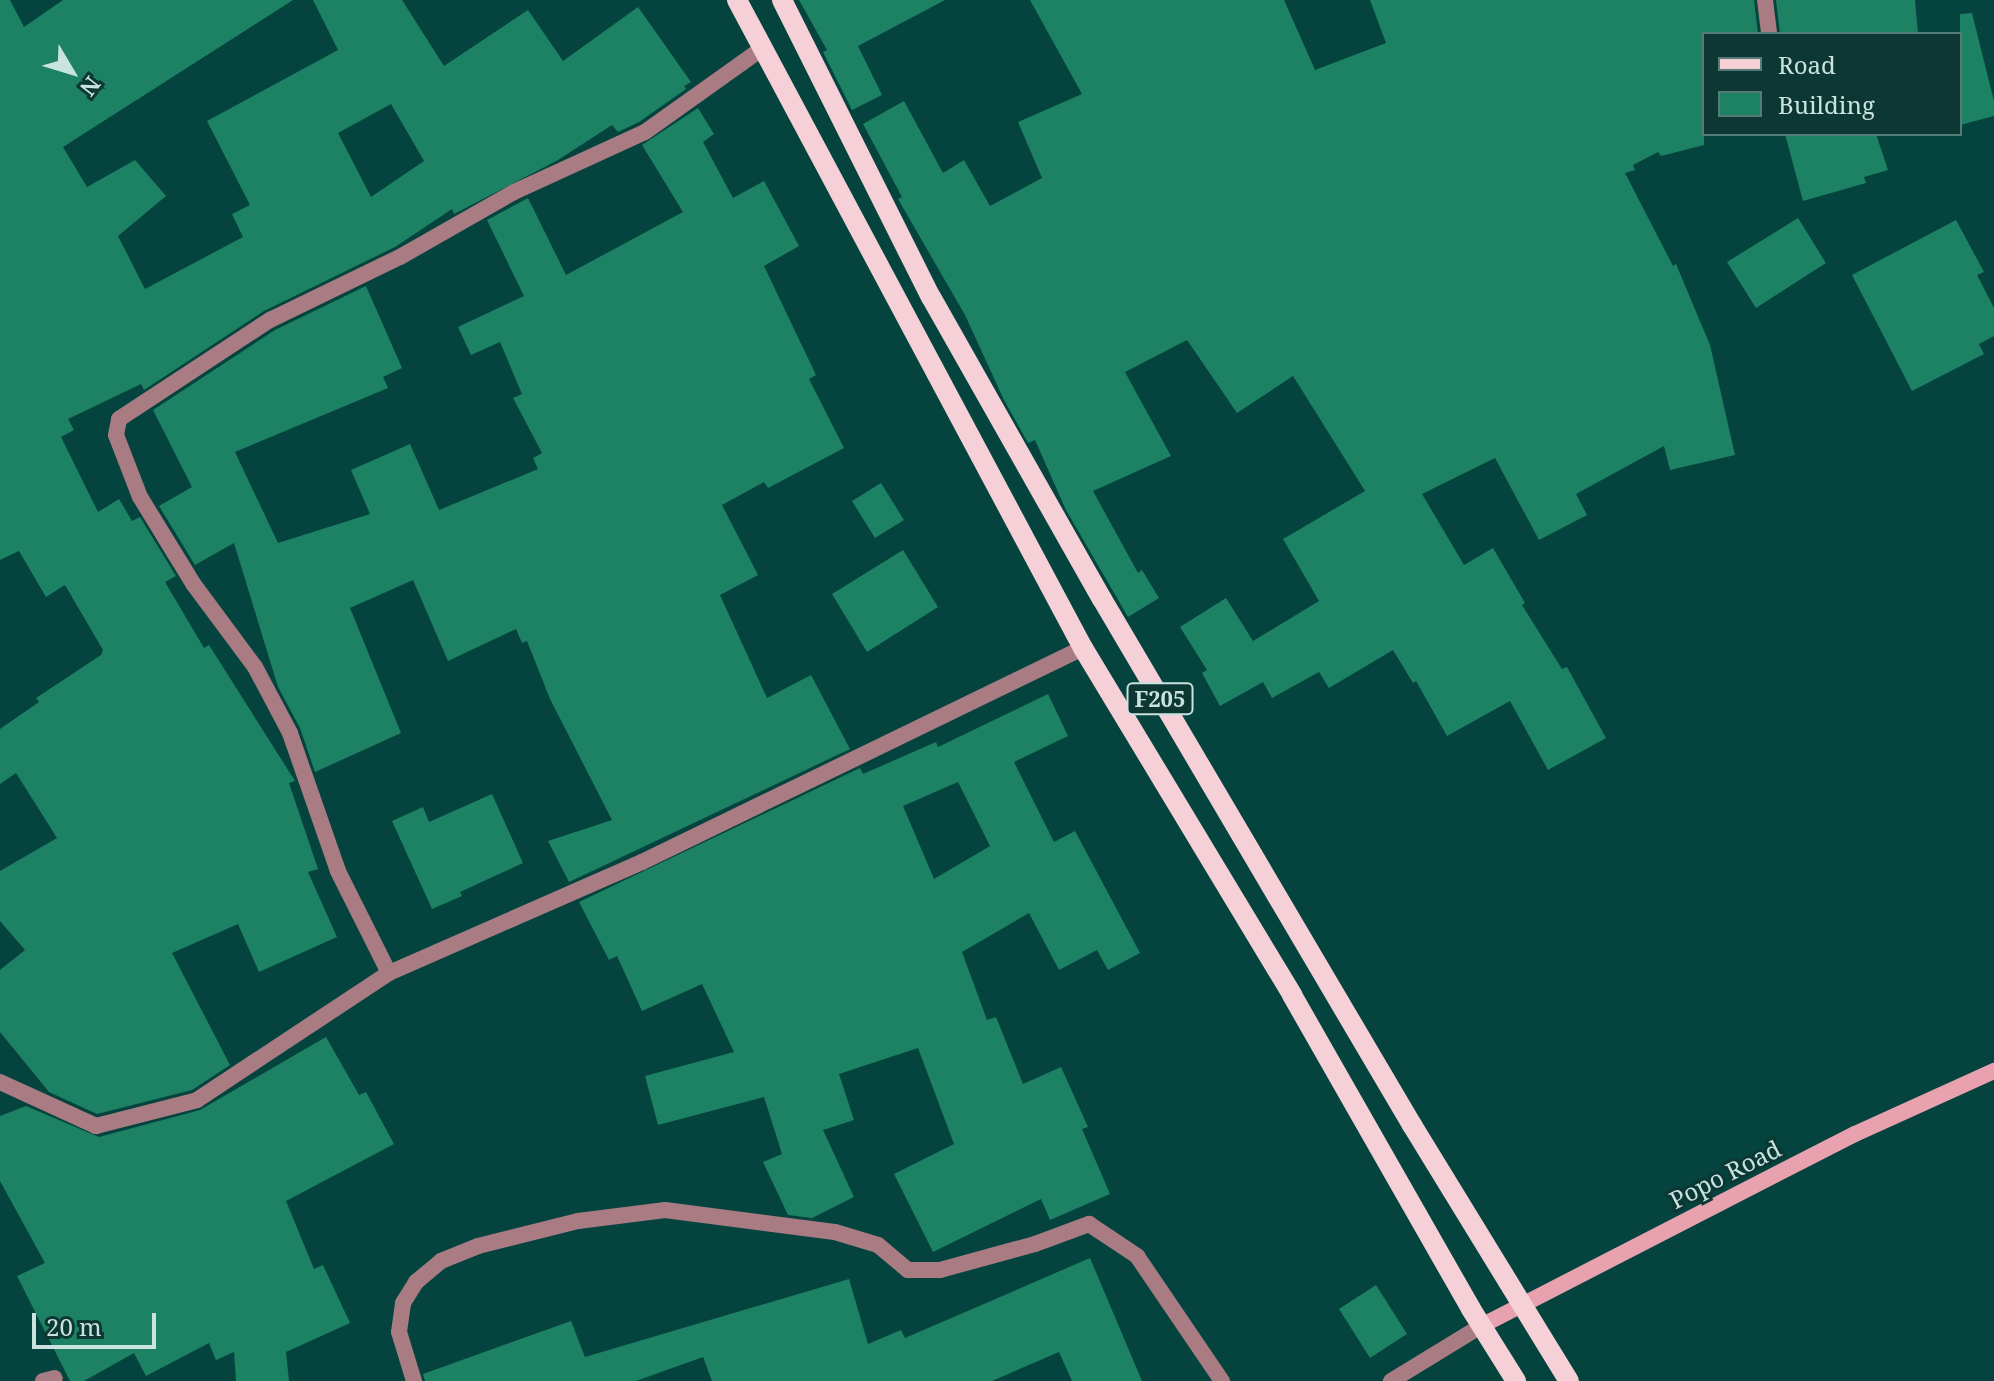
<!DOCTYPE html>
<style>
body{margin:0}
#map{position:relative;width:1994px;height:1381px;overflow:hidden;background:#05433e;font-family:"Noto Serif",serif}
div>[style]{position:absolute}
.building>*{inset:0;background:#1d8263}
.minor>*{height:16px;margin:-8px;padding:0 8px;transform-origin:8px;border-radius:8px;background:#a97c84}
.secondary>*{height:16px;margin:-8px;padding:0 8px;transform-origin:8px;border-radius:8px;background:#e8a1ae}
.primary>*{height:20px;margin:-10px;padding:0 10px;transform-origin:10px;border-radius:10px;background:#f5d0d6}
span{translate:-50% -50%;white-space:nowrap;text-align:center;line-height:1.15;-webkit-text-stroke:6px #0c3733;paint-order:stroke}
.shield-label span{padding:2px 6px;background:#0c3733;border:2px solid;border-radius:6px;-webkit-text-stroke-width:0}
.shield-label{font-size:22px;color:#c8e3e0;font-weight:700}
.street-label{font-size:24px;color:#c8e3e0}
.legend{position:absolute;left:1702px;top:32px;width:260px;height:104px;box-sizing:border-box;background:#0c3733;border:2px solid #577c78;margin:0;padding:10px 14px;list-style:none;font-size:24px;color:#c8e3e0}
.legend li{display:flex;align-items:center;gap:16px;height:40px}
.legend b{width:40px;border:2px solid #577c78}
.north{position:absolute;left:32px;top:32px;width:80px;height:80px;-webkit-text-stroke:6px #0c3733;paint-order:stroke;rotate:128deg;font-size:22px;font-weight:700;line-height:32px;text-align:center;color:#c8e3e0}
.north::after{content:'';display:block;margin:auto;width:28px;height:36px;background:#c8e3e0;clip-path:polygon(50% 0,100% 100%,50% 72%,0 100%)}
.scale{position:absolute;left:32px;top:1313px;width:124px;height:36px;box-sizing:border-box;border:4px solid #c8e3e0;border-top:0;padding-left:10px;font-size:24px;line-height:28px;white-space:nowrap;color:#c8e3e0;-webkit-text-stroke:6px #0c3733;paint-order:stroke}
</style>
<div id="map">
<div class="building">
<div style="clip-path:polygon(evenodd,0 0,10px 0,24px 27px,63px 0,293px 0,63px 147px,87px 187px,135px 160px,166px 196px,118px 236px,145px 289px,243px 237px,232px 214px,250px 205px,207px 121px,338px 50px,313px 0,402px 0,444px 66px,528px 10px,563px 61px,638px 7px,691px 82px,684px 86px,686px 89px,639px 122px,618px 132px,612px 125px,558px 160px,454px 214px,452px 209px,395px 247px,264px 311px,144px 390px,141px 384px,68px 419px,74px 430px,61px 437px,98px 512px,119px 499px,132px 521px,140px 517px,176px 576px,165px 582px,204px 648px,209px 645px,295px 781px,289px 783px,318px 869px,308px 872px,337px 937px,259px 972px,238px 924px,172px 953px,230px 1065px,192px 1090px,97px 1114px,49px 1092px,0 1032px,0 970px,25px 950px,0 921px,0 871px,57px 838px,16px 773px,0 784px,0 729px,39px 702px,36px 698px,101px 655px,103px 650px,65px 585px,46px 597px,19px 551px,0 560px,0 0,391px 104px,424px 161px,371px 197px,338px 133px,391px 104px)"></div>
<div style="clip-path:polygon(799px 0,945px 0,858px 46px,882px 95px,852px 110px,823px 52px,827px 50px)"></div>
<div style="clip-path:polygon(1030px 0,1284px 0,1315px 70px,1386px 43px,1370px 0,1754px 0,1758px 34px,1704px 34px,1704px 145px,1661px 156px,1658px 152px,1633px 165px,1635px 170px,1625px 173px,1673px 266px,1676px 264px,1710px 345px,1735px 455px,1670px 470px,1664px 446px,1576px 494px,1587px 515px,1539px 540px,1495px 458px,1422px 494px,1464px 565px,1493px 548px,1525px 603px,1522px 605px,1562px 669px,1567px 667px,1606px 738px,1548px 770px,1510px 701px,1447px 736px,1416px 681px,1413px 683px,1393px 650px,1329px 688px,1319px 672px,1272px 698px,1263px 682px,1220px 706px,1202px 673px,1207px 670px,1180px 627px,1226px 598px,1253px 641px,1319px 601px,1283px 539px,1365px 491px,1293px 376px,1237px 413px,1187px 340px,1125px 372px,1171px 456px,1093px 491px,1138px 573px,1142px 570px,1159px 598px,1128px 617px,1066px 510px,1035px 440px,1028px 443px,1004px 400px,965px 315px,898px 199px,902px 197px,863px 124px,904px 101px,943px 173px,964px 160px,990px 206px,1042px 178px,1018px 122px,1082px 94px)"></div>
<div style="clip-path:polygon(1776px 0,1915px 0,1918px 34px,1780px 34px)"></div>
<div style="clip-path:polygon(1972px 13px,1994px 101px,1994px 116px,1960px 125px,1960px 14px)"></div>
<div style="clip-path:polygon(698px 108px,714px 134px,703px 142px,733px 198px,764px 181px,799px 246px,764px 266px,816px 375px,809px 379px,844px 448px,768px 488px,764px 482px,722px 505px,758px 575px,720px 595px,767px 698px,811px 675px,850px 749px,569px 882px,548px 841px,612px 820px,550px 699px,527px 641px,522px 643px,516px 629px,448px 661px,413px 580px,350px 608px,401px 733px,315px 772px,300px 728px,278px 687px,234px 543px,195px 565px,159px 506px,192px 487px,153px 410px,275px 330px,366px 286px,402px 368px,383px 377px,388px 388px,235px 452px,278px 543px,370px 514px,351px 470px,410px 444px,439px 510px,538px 469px,533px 458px,542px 453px,513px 398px,522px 394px,500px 342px,471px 355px,458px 327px,524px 296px,487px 220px,528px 198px,566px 275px,683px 212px,642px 145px)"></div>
<div style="clip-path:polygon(1785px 134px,1876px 134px,1888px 170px,1864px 177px,1866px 183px,1803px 201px)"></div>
<div style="clip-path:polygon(1798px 218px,1826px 263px,1756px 308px,1727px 262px)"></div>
<div style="clip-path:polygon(1956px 220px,1984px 272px,1977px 275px,1994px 308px,1994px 336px,1979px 344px,1984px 354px,1912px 391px,1852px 275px)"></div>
<div style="clip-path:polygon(881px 483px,904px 520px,875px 538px,852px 501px)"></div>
<div style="clip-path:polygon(903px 550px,938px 607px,867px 652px,832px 594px)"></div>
<div style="clip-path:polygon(evenodd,1048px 694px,1068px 736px,1014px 762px,1054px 842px,1075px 831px,1140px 953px,1108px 970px,1097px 950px,1059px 970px,1029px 913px,962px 952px,987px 1020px,996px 1017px,1023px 1084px,1061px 1067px,1088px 1127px,1082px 1129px,1110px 1194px,1050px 1220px,1041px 1199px,933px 1252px,894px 1174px,954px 1144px,918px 1048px,839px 1074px,854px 1120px,823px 1130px,854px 1197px,812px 1218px,788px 1215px,763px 1162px,782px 1154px,764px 1097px,658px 1125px,645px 1076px,734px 1052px,702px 984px,642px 1011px,617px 956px,609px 960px,579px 902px,860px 768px,863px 774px,936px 742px,938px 747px,1048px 694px,958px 782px,990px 846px,934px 879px,903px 806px,958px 782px)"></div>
<div style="clip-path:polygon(492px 794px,523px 863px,460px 892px,462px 896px,432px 909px,392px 821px,423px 807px,429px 822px)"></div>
<div style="clip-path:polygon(326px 1037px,359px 1095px,366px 1092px,394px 1144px,286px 1201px,314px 1269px,323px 1265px,350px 1323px,286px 1352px,289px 1381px,236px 1381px,234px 1352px,216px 1360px,209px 1343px,146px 1376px,134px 1353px,84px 1381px,70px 1381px,17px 1276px,45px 1263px,0 1181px,0 1116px,26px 1106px,99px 1137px,200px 1110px)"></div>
<div style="clip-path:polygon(1090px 1258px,1142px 1381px,1072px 1381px,1059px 1352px,992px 1381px,712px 1381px,703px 1357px,636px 1381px,425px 1381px,423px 1374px,571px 1321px,585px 1357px,849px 1279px,868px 1344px,901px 1330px,905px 1338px)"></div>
<div style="clip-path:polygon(1376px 1285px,1407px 1334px,1370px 1358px,1339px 1309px)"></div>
</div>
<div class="minor">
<div style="left:1765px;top:0;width:34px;rotate:83deg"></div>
<div style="left:389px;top:973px;width:114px;rotate:-116.6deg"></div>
<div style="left:338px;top:871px;width:146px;rotate:-109.2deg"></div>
<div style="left:290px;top:733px;width:75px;rotate:-117.9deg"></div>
<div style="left:255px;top:667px;width:102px;rotate:-126.6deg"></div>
<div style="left:194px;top:585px;width:103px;rotate:-121.5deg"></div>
<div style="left:140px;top:497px;width:66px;rotate:-111.2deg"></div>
<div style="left:116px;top:435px;width:16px;rotate:-79deg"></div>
<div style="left:119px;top:419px;width:181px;rotate:-33.3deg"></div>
<div style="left:270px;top:320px;width:144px;rotate:-25.9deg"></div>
<div style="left:400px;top:257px;width:131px;rotate:-29.7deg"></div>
<div style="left:514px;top:192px;width:144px;rotate:-24.6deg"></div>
<div style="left:645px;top:132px;width:146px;rotate:-35.5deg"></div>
<div style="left:0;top:1082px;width:106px;rotate:24.6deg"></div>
<div style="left:96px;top:1126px;width:104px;rotate:-14.4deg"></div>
<div style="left:197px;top:1100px;width:230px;rotate:-33.5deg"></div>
<div style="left:389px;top:973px;width:276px;rotate:-23.7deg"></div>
<div style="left:642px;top:862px;width:490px;rotate:-25.9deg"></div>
<div style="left:43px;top:1381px;width:12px;rotate:-14deg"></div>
<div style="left:414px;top:1381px;width:51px;rotate:-107deg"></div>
<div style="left:399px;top:1332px;width:29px;rotate:-82deg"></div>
<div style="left:403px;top:1303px;width:25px;rotate:-58deg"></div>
<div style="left:416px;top:1282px;width:33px;rotate:-40deg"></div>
<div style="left:441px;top:1261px;width:40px;rotate:-22deg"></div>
<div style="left:478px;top:1246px;width:103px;rotate:-14deg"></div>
<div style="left:578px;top:1221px;width:88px;rotate:-7.2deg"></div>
<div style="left:665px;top:1210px;width:171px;rotate:7.4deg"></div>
<div style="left:835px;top:1232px;width:45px;rotate:16.8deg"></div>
<div style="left:878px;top:1245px;width:39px;rotate:40deg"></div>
<div style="left:908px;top:1270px;width:32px"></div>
<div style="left:940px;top:1270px;width:98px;rotate:-15.3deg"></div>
<div style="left:1035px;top:1244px;width:58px;rotate:-20.3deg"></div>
<div style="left:1089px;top:1224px;width:58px;rotate:33.7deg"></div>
<div style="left:1137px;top:1256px;width:151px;rotate:55.8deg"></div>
<div style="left:1391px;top:1381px;width:105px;rotate:-31.4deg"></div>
</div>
<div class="secondary">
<div style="left:1481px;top:1326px;width:420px;rotate:-27.2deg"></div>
<div style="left:1855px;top:1134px;width:153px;rotate:-24.4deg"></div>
</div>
<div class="primary">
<div style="left:737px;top:0;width:735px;rotate:61.9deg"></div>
<div style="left:1083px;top:648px;width:405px;rotate:58.9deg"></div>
<div style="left:1292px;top:995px;width:361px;rotate:60.3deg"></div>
<div style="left:1471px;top:1309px;width:85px;rotate:58deg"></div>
<div style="left:782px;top:0;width:332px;rotate:63.4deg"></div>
<div style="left:931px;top:297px;width:347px;rotate:60.5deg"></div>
<div style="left:1102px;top:599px;width:611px;rotate:59.49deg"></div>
<div style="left:1412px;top:1125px;width:300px;rotate:58.5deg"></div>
</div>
<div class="shield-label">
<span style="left:1160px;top:699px">F205</span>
</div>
<div class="street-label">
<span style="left:1725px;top:1174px;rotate:-27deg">Popo Road</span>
</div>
<ul class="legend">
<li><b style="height:10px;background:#f5d0d6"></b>Road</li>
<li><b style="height:22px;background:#1d8263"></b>Building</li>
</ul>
<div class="north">N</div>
<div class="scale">20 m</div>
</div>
